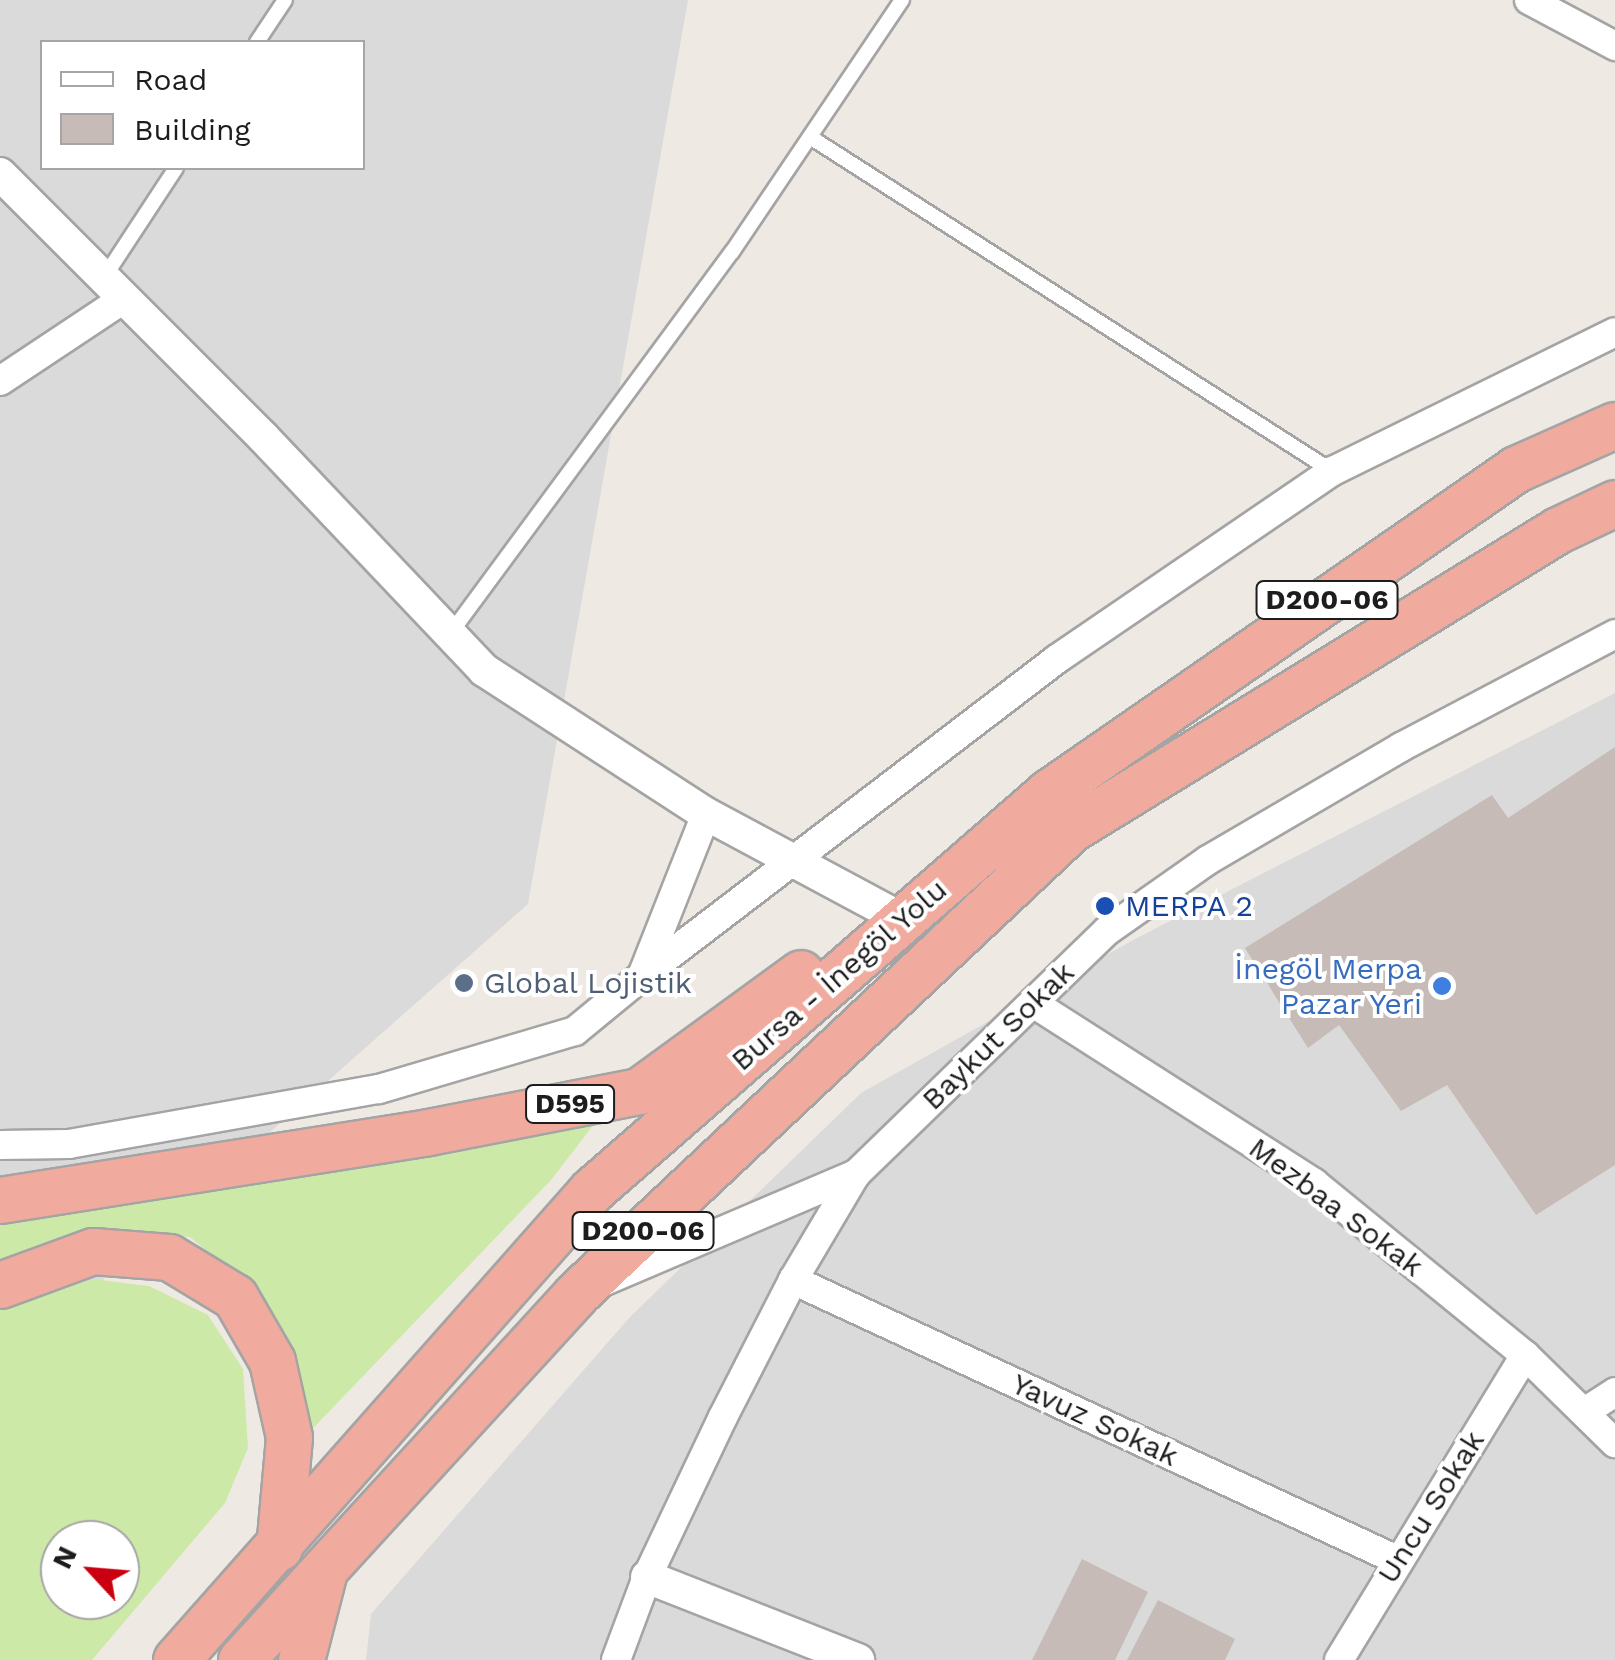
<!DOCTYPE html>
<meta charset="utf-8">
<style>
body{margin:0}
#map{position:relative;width:1615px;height:1660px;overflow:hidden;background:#eee9e2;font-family:"Work Sans",sans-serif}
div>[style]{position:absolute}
.residential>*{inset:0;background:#dbdada}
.grass>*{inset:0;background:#cde9a8}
.building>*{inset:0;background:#c6bbb6}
.roads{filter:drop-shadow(2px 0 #a4a4a4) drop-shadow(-2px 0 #a4a4a4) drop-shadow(0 2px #a4a4a4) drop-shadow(0 -2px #a4a4a4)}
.service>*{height:14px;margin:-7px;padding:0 7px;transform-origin:7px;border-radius:7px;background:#fff}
.minor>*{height:28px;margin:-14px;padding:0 14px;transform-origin:14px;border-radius:14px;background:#fff}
.tertiary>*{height:32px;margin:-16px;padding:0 16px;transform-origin:16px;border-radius:16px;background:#fff}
.trunk>*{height:45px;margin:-22.5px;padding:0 22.5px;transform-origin:22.5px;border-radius:22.5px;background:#f1aa9e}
.dots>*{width:28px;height:28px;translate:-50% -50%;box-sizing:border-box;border:5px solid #fff;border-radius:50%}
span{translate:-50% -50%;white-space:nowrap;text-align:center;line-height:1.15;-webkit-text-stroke:8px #fff;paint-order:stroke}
.shield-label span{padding:2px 8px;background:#fff;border:2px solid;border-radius:8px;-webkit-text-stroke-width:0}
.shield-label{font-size:28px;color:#1d1d1d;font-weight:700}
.transit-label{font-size:30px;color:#164399}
.left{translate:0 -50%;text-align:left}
.shop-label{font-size:30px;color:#366cbe}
.right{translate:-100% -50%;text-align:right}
.street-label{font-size:30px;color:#1d1d1d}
.service-label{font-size:30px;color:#4e5e75}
.legend{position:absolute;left:40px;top:40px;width:325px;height:130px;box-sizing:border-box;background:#fff;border:2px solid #a5a5a5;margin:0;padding:12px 18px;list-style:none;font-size:30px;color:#1d1d1d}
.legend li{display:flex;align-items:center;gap:20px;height:50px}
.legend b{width:50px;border:2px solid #a5a5a5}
.north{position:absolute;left:40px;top:1520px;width:100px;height:100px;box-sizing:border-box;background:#fff;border:2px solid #a5a5a5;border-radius:50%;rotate:296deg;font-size:28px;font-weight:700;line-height:40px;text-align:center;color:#1d1d1d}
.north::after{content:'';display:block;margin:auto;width:35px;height:45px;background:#ca0010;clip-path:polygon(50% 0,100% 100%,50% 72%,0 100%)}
</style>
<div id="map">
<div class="residential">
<div style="clip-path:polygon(evenodd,0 0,688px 0,528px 904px,0 1371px,0 0,42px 42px,362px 42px,362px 168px,42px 168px,42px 42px)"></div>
<div style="clip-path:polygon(1615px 693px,1615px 1660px,366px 1660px,371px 1614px,629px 1318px,861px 1093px,1135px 939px)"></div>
</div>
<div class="grass">
<div style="clip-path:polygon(601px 1115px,551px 1180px,296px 1446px,250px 1287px,190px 1237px,93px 1230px,0 1261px,0 1219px)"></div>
<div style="clip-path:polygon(evenodd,93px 1279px,149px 1286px,208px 1315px,243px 1369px,248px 1448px,225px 1503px,92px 1660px,0 1660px,0 1309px,93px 1279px,60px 1540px,120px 1540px,120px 1600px,60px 1600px,60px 1540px)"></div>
</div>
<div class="building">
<div style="clip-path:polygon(1615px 747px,1615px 1165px,1536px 1215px,1447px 1085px,1401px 1111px,1339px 1025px,1308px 1048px,1245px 948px,1492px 795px,1508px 818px)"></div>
<div style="clip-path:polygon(1082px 1559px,1148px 1592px,1115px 1660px,1032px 1660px)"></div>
<div style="clip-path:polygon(1158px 1600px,1235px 1639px,1225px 1660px,1127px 1660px)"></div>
</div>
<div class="roads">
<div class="service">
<div style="left:257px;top:42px;width:50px;rotate:-56.3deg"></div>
<div style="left:810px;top:137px;width:620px;rotate:32.61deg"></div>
<div style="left:105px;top:276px;width:129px;rotate:-56.7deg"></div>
<div style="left:450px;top:634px;width:475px;rotate:-53.6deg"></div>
<div style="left:732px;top:252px;width:304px;rotate:-56deg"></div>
</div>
<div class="minor">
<div style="left:1529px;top:0;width:98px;rotate:28.1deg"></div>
<div style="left:0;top:381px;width:150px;rotate:-33.6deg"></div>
<div style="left:642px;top:976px;width:522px;rotate:-37.37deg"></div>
<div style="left:1057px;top:659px;width:334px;rotate:-34.3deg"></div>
<div style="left:1333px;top:471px;width:314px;rotate:-26.2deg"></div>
<div style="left:1033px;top:1003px;width:334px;rotate:32.6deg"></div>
<div style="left:1314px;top:1183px;width:272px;rotate:39.2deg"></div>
<div style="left:1525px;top:1355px;width:126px;rotate:44.4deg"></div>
<div style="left:0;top:1145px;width:69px;rotate:-0.8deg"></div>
<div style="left:69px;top:1144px;width:315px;rotate:-10.1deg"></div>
<div style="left:379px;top:1089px;width:204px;rotate:-16.5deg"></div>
<div style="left:575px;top:1031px;width:87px;rotate:-39.4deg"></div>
<div style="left:642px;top:976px;width:174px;rotate:-68.4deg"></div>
<div style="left:793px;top:1280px;width:666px;rotate:24.87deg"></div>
<div style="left:605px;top:1281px;width:273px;rotate:-23.1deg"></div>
<div style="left:1586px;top:1411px;width:35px;rotate:-33deg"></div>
<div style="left:616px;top:1660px;width:89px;rotate:-69.5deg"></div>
<div style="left:647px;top:1577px;width:177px;rotate:-64.6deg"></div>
<div style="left:723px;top:1417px;width:154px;rotate:-62.9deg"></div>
<div style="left:793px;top:1280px;width:123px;rotate:-59.3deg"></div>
<div style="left:856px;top:1174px;width:349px;rotate:-44.1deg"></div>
<div style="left:1107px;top:931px;width:123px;rotate:-35.1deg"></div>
<div style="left:1208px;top:860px;width:224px;rotate:-30.3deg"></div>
<div style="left:1401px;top:747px;width:242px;rotate:-27.8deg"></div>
<div style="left:1339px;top:1660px;width:357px;rotate:-58.6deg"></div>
</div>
<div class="tertiary">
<div style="left:0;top:174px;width:373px;rotate:45deg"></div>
<div style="left:264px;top:438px;width:320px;rotate:46.5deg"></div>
<div style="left:484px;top:670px;width:265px;rotate:33deg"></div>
<div style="left:706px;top:814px;width:205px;rotate:28.2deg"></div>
<div style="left:647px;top:1577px;width:227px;rotate:21.5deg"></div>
</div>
<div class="trunk">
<div style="left:0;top:1200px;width:433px;rotate:-9deg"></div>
<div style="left:428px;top:1132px;width:215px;rotate:-11deg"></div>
<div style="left:639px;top:1091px;width:200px;rotate:-36.1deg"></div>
<div style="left:0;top:1285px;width:99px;rotate:-20.1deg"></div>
<div style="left:93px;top:1251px;width:76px;rotate:4.5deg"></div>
<div style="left:169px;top:1257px;width:77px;rotate:31.2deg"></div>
<div style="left:235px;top:1297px;width:74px;rotate:60deg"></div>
<div style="left:272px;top:1361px;width:78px;rotate:77.4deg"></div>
<div style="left:289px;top:1437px;width:111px;rotate:95.1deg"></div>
<div style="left:176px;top:1660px;width:628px;rotate:-48.49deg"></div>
<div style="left:592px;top:1190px;width:606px;rotate:-41.05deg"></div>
<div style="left:1049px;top:792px;width:568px;rotate:-34.67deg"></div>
<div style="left:1516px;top:469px;width:108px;rotate:-24deg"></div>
<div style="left:241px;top:1660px;width:496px;rotate:-47.5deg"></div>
<div style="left:576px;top:1294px;width:679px;rotate:-43.21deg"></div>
<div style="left:1071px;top:829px;width:571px;rotate:-31.55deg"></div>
<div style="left:1558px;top:530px;width:63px;rotate:-25.3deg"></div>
<div style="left:301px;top:1660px;width:88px;rotate:-75.5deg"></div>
</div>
</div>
<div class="dots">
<div style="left:1105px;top:906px;background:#1a4fb4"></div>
<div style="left:464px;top:983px;background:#5c6f8a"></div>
<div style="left:1442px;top:986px;background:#3f7fe0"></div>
</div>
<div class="shield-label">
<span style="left:1327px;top:600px">D200-06</span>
<span style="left:570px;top:1104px">D595</span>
<span style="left:643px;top:1231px">D200-06</span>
</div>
<div class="transit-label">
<span class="left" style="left:1125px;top:906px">MERPA 2</span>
</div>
<div class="shop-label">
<span class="right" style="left:1422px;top:986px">İnegöl Merpa<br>Pazar Yeri</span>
</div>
<div class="street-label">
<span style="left:839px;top:975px;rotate:-41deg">Bursa - İnegöl Yolu</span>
<span style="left:998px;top:1036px;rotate:-44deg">Baykut Sokak</span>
<span style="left:1336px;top:1207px;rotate:37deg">Mezbaa Sokak</span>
<span style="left:1095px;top:1420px;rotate:25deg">Yavuz Sokak</span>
<span style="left:1431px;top:1507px;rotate:-58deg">Uncu Sokak</span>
</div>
<div class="service-label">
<span class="left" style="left:484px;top:983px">Global Lojistik</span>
</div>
<ul class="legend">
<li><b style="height:12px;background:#fff"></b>Road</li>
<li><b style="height:28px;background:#c6bbb6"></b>Building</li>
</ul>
<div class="north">N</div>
</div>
